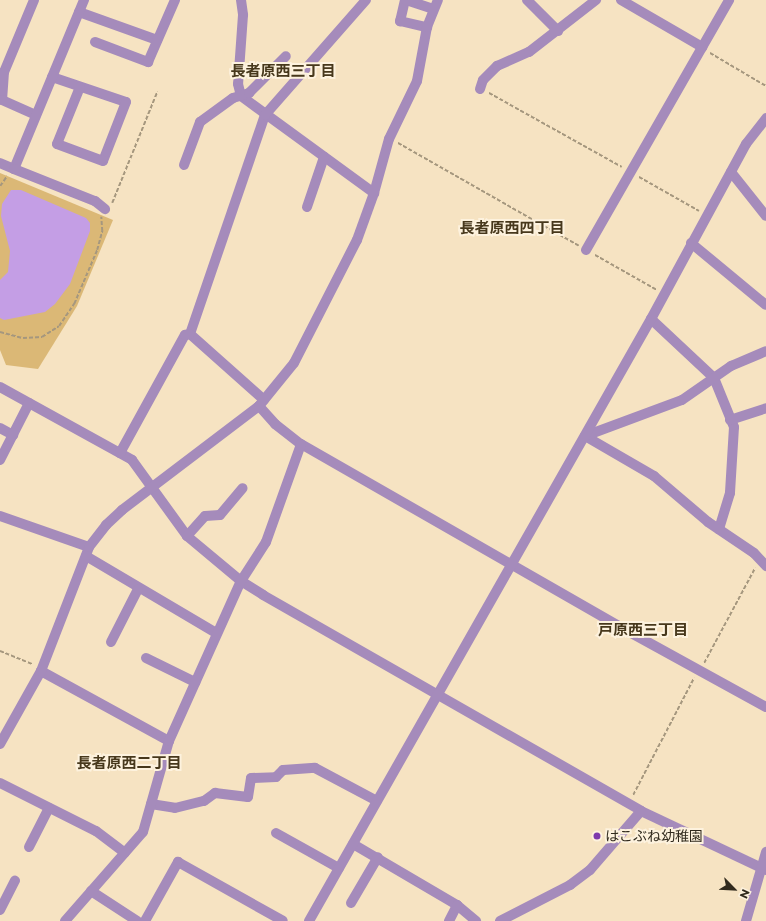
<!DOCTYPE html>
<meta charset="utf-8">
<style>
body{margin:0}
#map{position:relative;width:766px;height:921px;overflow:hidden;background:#f6e3c2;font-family:Montserrat,"Noto Sans JP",sans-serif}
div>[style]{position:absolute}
.green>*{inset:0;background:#dbb876}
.water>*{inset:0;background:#c49ee5}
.path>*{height:1.5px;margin-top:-0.75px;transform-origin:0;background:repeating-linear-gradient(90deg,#a5977e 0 4px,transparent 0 6px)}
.minor>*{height:10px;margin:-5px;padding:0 5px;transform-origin:5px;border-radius:5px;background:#a58bbb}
.dots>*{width:11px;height:11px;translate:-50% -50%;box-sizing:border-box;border:2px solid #fdf2de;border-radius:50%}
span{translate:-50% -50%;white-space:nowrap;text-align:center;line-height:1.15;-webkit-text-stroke:4px #fdf2de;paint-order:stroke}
.poi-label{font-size:14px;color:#312a1d}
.left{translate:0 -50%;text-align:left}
.neighbourhood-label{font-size:15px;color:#47381c;font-weight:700}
.north{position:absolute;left:714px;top:869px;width:40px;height:40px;-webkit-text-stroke:3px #fdf2de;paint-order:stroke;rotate:114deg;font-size:11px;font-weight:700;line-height:16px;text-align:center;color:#312a1d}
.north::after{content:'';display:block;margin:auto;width:14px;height:18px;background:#312a1d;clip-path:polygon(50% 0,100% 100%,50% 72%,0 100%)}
</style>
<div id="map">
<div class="green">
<div style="clip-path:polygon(0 173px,113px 220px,77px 306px,38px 369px,6px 365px,0 350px)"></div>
</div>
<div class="water">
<div style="clip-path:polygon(11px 190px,21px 190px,86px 218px,90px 223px,90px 231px,70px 284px,55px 304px,45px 312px,4px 320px,0 318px,0 280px,8px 272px,10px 251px,1px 216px,2px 204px)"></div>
</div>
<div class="path">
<div style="left:710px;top:53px;width:65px;rotate:30.5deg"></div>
<div style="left:489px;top:93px;width:152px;rotate:29.1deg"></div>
<div style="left:398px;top:143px;width:208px;rotate:29.6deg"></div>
<div style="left:639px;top:177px;width:69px;rotate:29.5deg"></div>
<div style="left:0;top:186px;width:12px;rotate:-55deg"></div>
<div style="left:112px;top:203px;width:120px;rotate:-67.9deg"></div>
<div style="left:595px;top:255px;width:71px;rotate:29.4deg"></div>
<div style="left:0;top:332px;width:24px;rotate:15deg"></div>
<div style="left:23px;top:338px;width:19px;rotate:-3deg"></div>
<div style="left:42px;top:337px;width:20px;rotate:-33deg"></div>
<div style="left:59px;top:326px;width:27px;rotate:-56deg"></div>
<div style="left:74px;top:304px;width:59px;rotate:-66.9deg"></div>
<div style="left:97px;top:250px;width:20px;rotate:-75deg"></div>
<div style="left:102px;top:231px;width:14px;rotate:-94deg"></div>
<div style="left:0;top:651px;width:35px;rotate:22deg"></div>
<div style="left:704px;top:663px;width:108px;rotate:-61.8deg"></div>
<div style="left:633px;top:795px;width:132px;rotate:-62.5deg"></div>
</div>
<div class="minor">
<div style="left:34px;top:0;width:78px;rotate:112.6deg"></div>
<div style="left:4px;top:72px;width:28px;rotate:94deg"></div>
<div style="left:2px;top:100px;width:37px;rotate:24deg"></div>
<div style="left:241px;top:0;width:15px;rotate:82deg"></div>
<div style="left:243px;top:15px;width:69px;rotate:94.1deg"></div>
<div style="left:238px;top:84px;width:12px;rotate:76deg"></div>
<div style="left:241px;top:96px;width:165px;rotate:36.1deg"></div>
<div style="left:405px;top:0;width:22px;rotate:103deg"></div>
<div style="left:400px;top:21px;width:28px;rotate:13deg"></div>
<div style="left:406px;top:0;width:28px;rotate:18deg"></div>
<div style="left:527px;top:0;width:44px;rotate:45deg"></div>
<div style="left:621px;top:0;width:94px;rotate:30.1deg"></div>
<div style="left:79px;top:12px;width:83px;rotate:19.7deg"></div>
<div style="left:95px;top:42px;width:57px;rotate:20.7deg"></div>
<div style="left:148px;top:62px;width:68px;rotate:-66.5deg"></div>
<div style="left:52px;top:77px;width:78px;rotate:18.7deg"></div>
<div style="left:126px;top:102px;width:63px;rotate:111.3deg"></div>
<div style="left:103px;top:161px;width:49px;rotate:-159.7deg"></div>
<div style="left:57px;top:144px;width:61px;rotate:-68deg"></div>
<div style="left:480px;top:89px;width:9px;rotate:-72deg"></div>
<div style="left:483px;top:80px;width:20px;rotate:-45deg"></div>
<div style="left:497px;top:66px;width:35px;rotate:-24deg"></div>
<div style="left:529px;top:52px;width:85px;rotate:-37.8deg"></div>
<div style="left:0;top:163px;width:15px;rotate:23deg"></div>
<div style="left:14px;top:169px;width:183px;rotate:-67.5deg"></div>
<div style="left:184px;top:165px;width:46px;rotate:-69.6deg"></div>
<div style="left:200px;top:122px;width:41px;rotate:-36deg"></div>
<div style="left:233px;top:98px;width:17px;rotate:-17deg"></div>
<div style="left:249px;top:93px;width:52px;rotate:-45deg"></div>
<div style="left:14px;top:169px;width:87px;rotate:21.6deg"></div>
<div style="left:95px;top:201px;width:13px;rotate:39deg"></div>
<div style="left:731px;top:172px;width:56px;rotate:51.5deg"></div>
<div style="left:307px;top:207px;width:53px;rotate:-71.2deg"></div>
<div style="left:691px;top:243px;width:97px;rotate:39.6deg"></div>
<div style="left:586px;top:250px;width:288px;rotate:-60.2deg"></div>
<div style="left:651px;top:319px;width:86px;rotate:43.1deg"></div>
<div style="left:714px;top:378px;width:53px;rotate:67.8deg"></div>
<div style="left:734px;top:427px;width:66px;rotate:93.5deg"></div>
<div style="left:730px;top:493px;width:38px;rotate:107deg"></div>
<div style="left:190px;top:334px;width:231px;rotate:-71.1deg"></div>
<div style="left:265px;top:115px;width:153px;rotate:-48.7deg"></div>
<div style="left:190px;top:334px;width:99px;rotate:41.7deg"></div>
<div style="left:0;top:387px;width:151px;rotate:28.9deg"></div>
<div style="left:132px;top:460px;width:94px;rotate:54.1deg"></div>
<div style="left:187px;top:536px;width:70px;rotate:39.8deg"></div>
<div style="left:241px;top:581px;width:26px;rotate:32deg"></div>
<div style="left:263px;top:595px;width:435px;rotate:29.7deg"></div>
<div style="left:641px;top:811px;width:138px;rotate:25.3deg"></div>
<div style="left:259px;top:406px;width:24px;rotate:48deg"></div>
<div style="left:275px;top:424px;width:33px;rotate:38deg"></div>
<div style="left:301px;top:444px;width:372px;rotate:29.8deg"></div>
<div style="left:624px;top:629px;width:162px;rotate:28.8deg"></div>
<div style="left:730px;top:420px;width:38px;rotate:-18deg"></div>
<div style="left:0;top:428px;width:15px;rotate:28deg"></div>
<div style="left:585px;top:436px;width:80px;rotate:30.1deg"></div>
<div style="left:654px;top:476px;width:71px;rotate:40.4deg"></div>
<div style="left:708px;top:522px;width:55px;rotate:34deg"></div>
<div style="left:754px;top:553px;width:18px;rotate:47deg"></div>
<div style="left:585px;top:436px;width:103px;rotate:-20.4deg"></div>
<div style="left:682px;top:400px;width:60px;rotate:-34.8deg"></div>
<div style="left:731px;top:366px;width:38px;rotate:-23deg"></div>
<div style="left:120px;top:453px;width:135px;rotate:-61.2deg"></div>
<div style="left:185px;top:335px;width:5px;rotate:-11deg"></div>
<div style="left:0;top:460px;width:64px;rotate:-63deg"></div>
<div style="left:0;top:516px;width:94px;rotate:19.2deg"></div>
<div style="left:187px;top:536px;width:27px;rotate:-48deg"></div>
<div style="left:205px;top:516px;width:15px;rotate:-4deg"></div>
<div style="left:220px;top:515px;width:35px;rotate:-50deg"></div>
<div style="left:86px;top:556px;width:151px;rotate:30.6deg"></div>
<div style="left:111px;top:642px;width:59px;rotate:-63deg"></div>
<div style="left:146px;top:658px;width:55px;rotate:26.1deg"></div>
<div style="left:41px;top:671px;width:146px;rotate:28.7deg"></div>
<div style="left:0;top:744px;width:84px;rotate:-60.7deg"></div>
<div style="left:41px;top:671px;width:133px;rotate:-68.8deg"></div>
<div style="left:89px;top:547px;width:28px;rotate:-52deg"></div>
<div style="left:106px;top:525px;width:22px;rotate:-43deg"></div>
<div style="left:122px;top:510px;width:172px;rotate:-37.2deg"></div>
<div style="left:259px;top:406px;width:55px;rotate:-50.9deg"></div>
<div style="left:294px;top:363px;width:138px;rotate:-62.9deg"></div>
<div style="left:357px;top:240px;width:50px;rotate:-70.1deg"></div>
<div style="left:374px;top:193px;width:56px;rotate:-74.5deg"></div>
<div style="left:389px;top:139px;width:64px;rotate:-64.2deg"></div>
<div style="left:417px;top:81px;width:55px;rotate:-79.5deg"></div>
<div style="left:427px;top:27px;width:29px;rotate:-68deg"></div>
<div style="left:0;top:783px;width:107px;rotate:26.6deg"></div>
<div style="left:96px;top:831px;width:36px;rotate:37deg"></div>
<div style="left:151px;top:804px;width:24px;rotate:9deg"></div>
<div style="left:175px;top:808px;width:30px;rotate:-14deg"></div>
<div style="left:204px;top:801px;width:14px;rotate:-36deg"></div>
<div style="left:215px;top:793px;width:33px;rotate:7deg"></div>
<div style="left:248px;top:797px;width:19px;rotate:-81deg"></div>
<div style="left:251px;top:778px;width:25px;rotate:-2deg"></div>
<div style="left:276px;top:777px;width:10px;rotate:-45deg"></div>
<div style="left:283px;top:770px;width:32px;rotate:-4deg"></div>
<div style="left:315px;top:768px;width:70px;rotate:28deg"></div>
<div style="left:276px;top:833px;width:72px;rotate:29.1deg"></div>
<div style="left:353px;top:844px;width:121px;rotate:30.4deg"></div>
<div style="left:457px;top:905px;width:25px;rotate:40deg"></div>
<div style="left:29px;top:847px;width:44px;rotate:-62.9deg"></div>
<div style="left:91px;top:891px;width:55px;rotate:33.1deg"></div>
<div style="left:351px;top:903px;width:53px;rotate:-59.6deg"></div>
<div style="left:0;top:910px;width:33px;rotate:-63deg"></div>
<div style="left:65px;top:921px;width:118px;rotate:-48.8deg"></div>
<div style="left:143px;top:832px;width:95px;rotate:-74.1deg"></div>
<div style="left:169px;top:741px;width:175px;rotate:-65.8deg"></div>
<div style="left:241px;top:581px;width:46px;rotate:-57.3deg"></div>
<div style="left:266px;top:542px;width:104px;rotate:-70.3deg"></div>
<div style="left:145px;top:921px;width:68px;rotate:-60.8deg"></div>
<div style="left:178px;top:862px;width:120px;rotate:29.3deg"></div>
<div style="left:309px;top:921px;width:692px;rotate:-60.4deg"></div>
<div style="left:651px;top:319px;width:199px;rotate:-61.5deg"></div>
<div style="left:746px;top:144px;width:33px;rotate:-52deg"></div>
<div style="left:449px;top:921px;width:18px;rotate:-63deg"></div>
<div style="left:500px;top:921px;width:79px;rotate:-27.2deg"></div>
<div style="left:570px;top:885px;width:25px;rotate:-37deg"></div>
<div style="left:590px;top:870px;width:78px;rotate:-49.2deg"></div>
<div style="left:746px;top:921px;width:72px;rotate:-73.8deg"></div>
</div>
<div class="dots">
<div style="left:597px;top:836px;background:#7e3aad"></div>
</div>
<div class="poi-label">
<span class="left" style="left:605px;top:836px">はこぶね幼稚園</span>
</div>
<div class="neighbourhood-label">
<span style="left:283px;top:71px">長者原西三丁目</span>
<span style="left:512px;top:228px">長者原西四丁目</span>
<span style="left:643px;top:630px">戸原西三丁目</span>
<span style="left:129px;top:763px">長者原西二丁目</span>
</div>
<div class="north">N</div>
</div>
